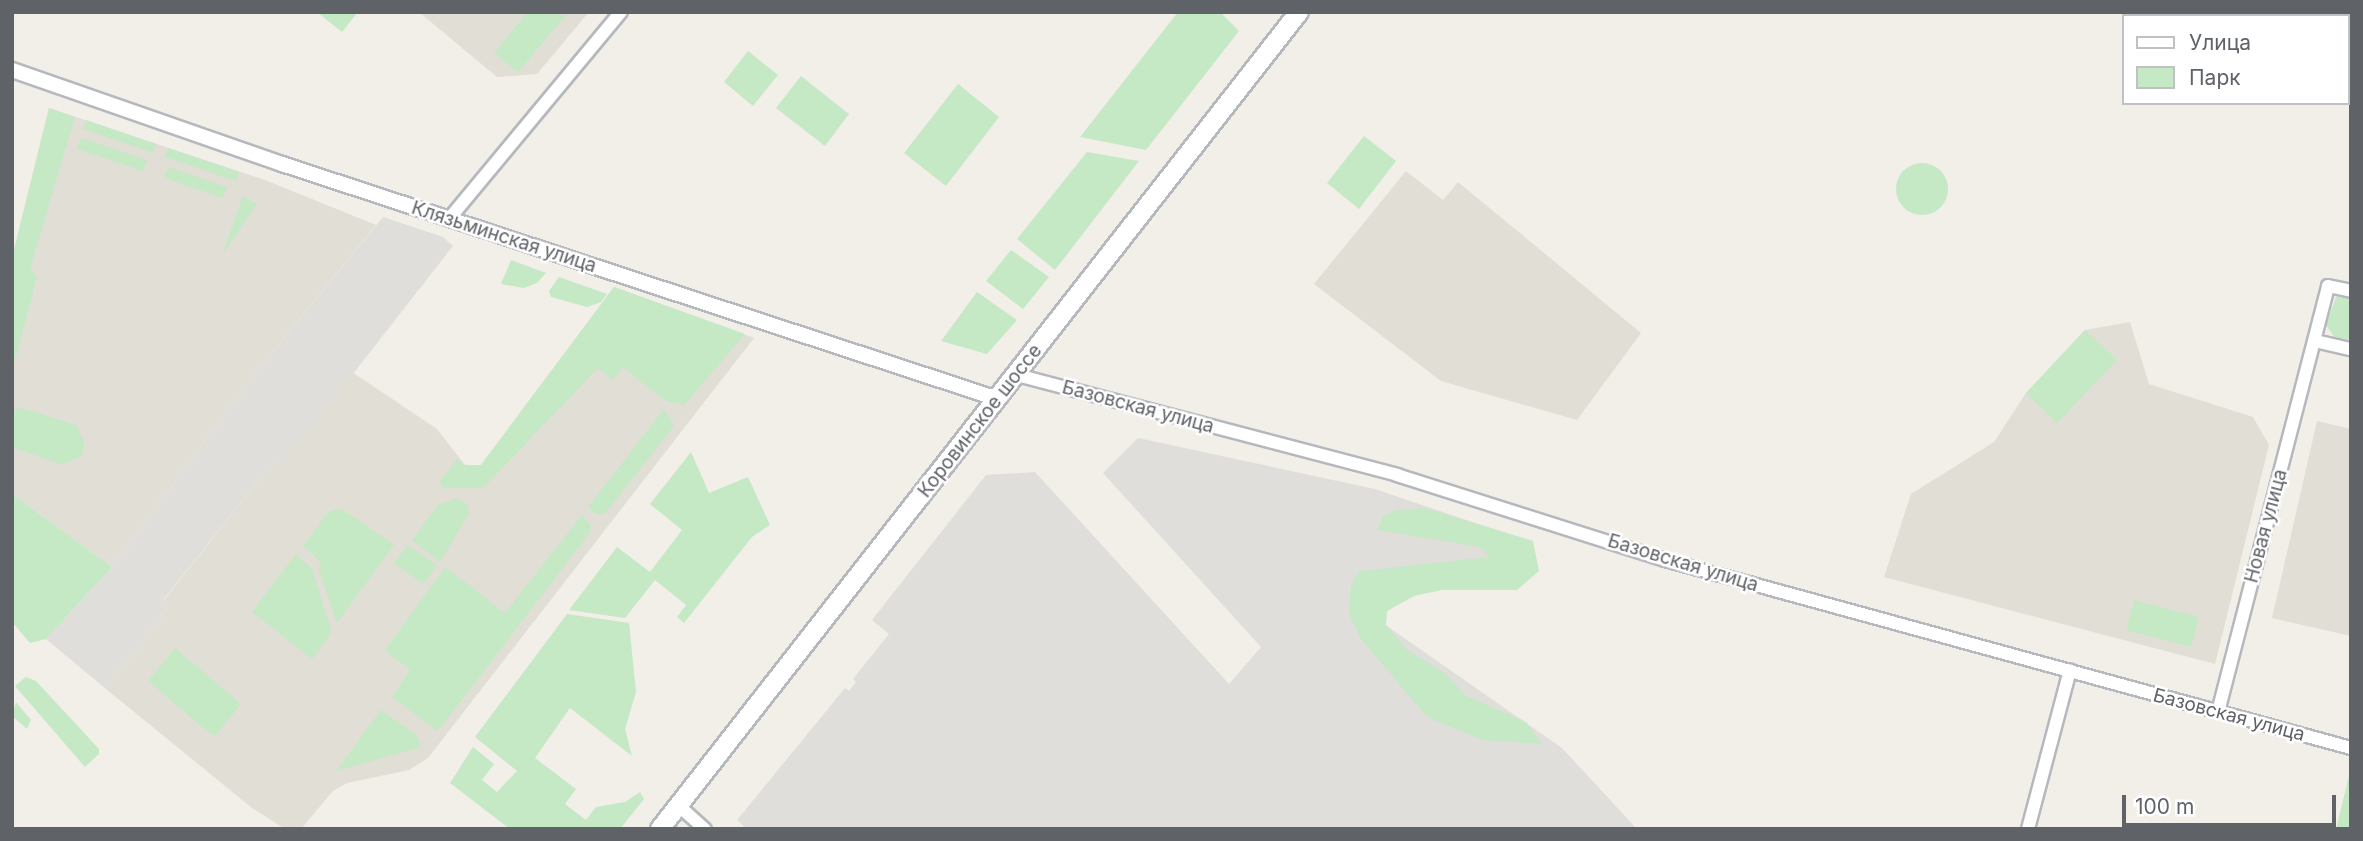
<!DOCTYPE html>
<meta charset="utf-8">
<style>
body{margin:0}
#map{position:relative;width:2363px;height:841px;overflow:hidden;background:#f1efe8;font-family:Inter,sans-serif}
div>[style]{position:absolute}
.industrial>*{inset:0;background:#e0deda}
.education>*{inset:0;background:#e1ded6}
.green>*{inset:0;background:#c5e8c5}
.round{border-radius:50%}
.roads{filter:drop-shadow(2px 0 #b5b8bc) drop-shadow(-2px 0 #b5b8bc) drop-shadow(0 2px #b5b8bc) drop-shadow(0 -2px #b5b8bc)}
.minor>*{height:12px;margin:-6px;padding:0 6px;transform-origin:6px;border-radius:6px;background:#fff}
.tertiary>*{height:14px;margin:-7px;padding:0 7px;transform-origin:7px;border-radius:7px;background:#fff}
.secondary>*{height:18px;margin:-9px;padding:0 9px;transform-origin:9px;border-radius:9px;background:#fff}
span{translate:-50% -50%;white-space:nowrap;text-align:center;line-height:1.15;-webkit-text-stroke:5px #fff;paint-order:stroke}
.street-label{font-size:19px;color:#5f6368}
.frame{position:absolute;inset:0;border:14px solid #5f6368;pointer-events:none}
.legend{position:absolute;left:2122px;top:14px;width:228px;height:91px;box-sizing:border-box;background:#fff;border:2px solid #bfc1c3;margin:0;padding:9px 12px;list-style:none;font-size:21px;color:#5f6368}
.legend li{display:flex;align-items:center;gap:14px;height:35px}
.legend b{width:35px;border:2px solid #bfc1c3}
.scale{position:absolute;left:2122px;top:795px;width:214px;height:32px;box-sizing:border-box;border:4px solid #5f6368;border-top:0;padding-left:9px;font-size:21px;line-height:24px;white-space:nowrap;color:#5f6368;-webkit-text-stroke:5px #fff;paint-order:stroke}
</style>
<div id="map">
<div class="industrial">
<div style="clip-path:polygon(383px 217px,443px 237px,453px 246px,280px 467px,273px 462px,164px 599px,167px 608px,106px 689px,46px 639px,112px 567px,250px 380px)"></div>
<div style="clip-path:polygon(1138px 438px,1375px 489px,1528px 541px,1524px 559px,1384px 572px,1374px 617px,1562px 748px,1637px 829px,747px 829px,737px 820px,845px 688px,849px 691px,856px 682px,853px 679px,889px 634px,872px 620px,986px 475px,1035px 472px,1229px 684px,1261px 647px,1103px 473px)"></div>
</div>
<div class="education">
<div style="clip-path:polygon(419px 12px,589px 12px,537px 74px,497px 77px)"></div>
<div style="clip-path:polygon(49px 108px,265px 180px,376px 225px,250px 380px,112px 567px,12px 494px,12px 258px)"></div>
<div style="clip-path:polygon(1406px 171px,1443px 200px,1458px 182px,1641px 333px,1577px 420px,1441px 381px,1314px 284px)"></div>
<div style="clip-path:polygon(614px 287px,754px 338px,428px 758px,409px 770px,347px 783px,333px 791px,301px 829px,285px 829px,252px 808px,106px 689px,167px 608px,164px 600px,273px 462px,280px 466px,352px 372px,437px 429px,465px 465px,481px 465px)"></div>
<div style="clip-path:polygon(2130px 322px,2149px 384px,2253px 417px,2269px 445px,2215px 664px,1884px 577px,1911px 494px,1994px 442px,2026px 393px,2085px 330px)"></div>
<div style="clip-path:polygon(2317px 421px,2351px 429px,2351px 636px,2272px 618px)"></div>
</div>
<div class="green">
<div style="clip-path:polygon(317px 12px,358px 12px,342px 32px)"></div>
<div style="clip-path:polygon(528px 12px,566px 15px,518px 72px,494px 53px)"></div>
<div style="clip-path:polygon(1178px 12px,1220px 12px,1239px 31px,1146px 150px,1080px 137px)"></div>
<div style="clip-path:polygon(748px 51px,778px 75px,753px 106px,724px 82px)"></div>
<div style="clip-path:polygon(801px 76px,849px 114px,825px 146px,776px 108px)"></div>
<div style="clip-path:polygon(958px 84px,999px 117px,946px 186px,904px 153px)"></div>
<div style="clip-path:polygon(49px 108px,75px 117px,30px 269px,37px 277px,12px 372px,12px 258px)"></div>
<div style="clip-path:polygon(86px 120px,156px 144px,153px 153px,83px 129px)"></div>
<div style="clip-path:polygon(1364px 136px,1396px 161px,1359px 209px,1327px 183px)"></div>
<div style="clip-path:polygon(81px 138px,147px 160px,143px 171px,77px 149px)"></div>
<div style="clip-path:polygon(168px 148px,239px 172px,236px 181px,165px 157px)"></div>
<div style="clip-path:polygon(1087px 152px,1139px 161px,1055px 270px,1017px 239px)"></div>
<div class="round" style="left:1896px;top:163px;width:52px;height:52px"></div>
<div style="clip-path:polygon(168px 167px,227px 187px,223px 198px,164px 178px)"></div>
<div style="clip-path:polygon(243px 196px,257px 204px,222px 255px)"></div>
<div style="clip-path:polygon(1011px 250px,1049px 277px,1023px 309px,986px 281px)"></div>
<div style="clip-path:polygon(511px 260px,546px 273px,537px 283px,524px 288px,501px 284px)"></div>
<div style="clip-path:polygon(559px 277px,607px 294px,601px 302px,587px 307px,551px 297px,549px 291px)"></div>
<div style="clip-path:polygon(614px 287px,745px 334px,684px 405px,666px 401px,623px 367px,613px 380px,598px 368px,483px 488px,444px 488px,439px 483px,457px 459px,465px 465px,481px 465px)"></div>
<div style="clip-path:polygon(977px 292px,1017px 320px,987px 354px,941px 341px)"></div>
<div style="clip-path:polygon(2336px 297px,2351px 298px,2351px 340px,2334px 337px,2326px 325px)"></div>
<div style="clip-path:polygon(2085px 330px,2117px 360px,2057px 423px,2026px 393px)"></div>
<div style="clip-path:polygon(21px 408px,76px 425px,85px 443px,81px 456px,63px 465px,12px 447px,12px 410px)"></div>
<div style="clip-path:polygon(664px 409px,674px 426px,605px 514px,595px 514px,588px 507px)"></div>
<div style="clip-path:polygon(691px 452px,709px 493px,748px 477px,770px 525px,752px 537px,684px 623px,677px 617px,686px 605px,655px 580px,625px 618px,569px 610px,617px 547px,650px 572px,682px 530px,650px 504px)"></div>
<div style="clip-path:polygon(12px 494px,112px 567px,46px 639px,30px 643px,12px 622px)"></div>
<div style="clip-path:polygon(455px 498px,466px 503px,469px 513px,440px 562px,412px 540px,438px 505px)"></div>
<div style="clip-path:polygon(341px 508px,394px 545px,337px 623px,318px 568px,322px 563px,303px 546px,328px 512px)"></div>
<div style="clip-path:polygon(1425px 508px,1533px 541px,1539px 571px,1517px 590px,1442px 590px,1414px 596px,1387px 611px,1386px 625px,1407px 650px,1445px 673px,1466px 696px,1526px 722px,1542px 744px,1483px 740px,1427px 717px,1361px 639px,1349px 614px,1351px 584px,1359px 571px,1490px 557px,1480px 547px,1377px 530px,1383px 516px,1396px 510px)"></div>
<div style="clip-path:polygon(582px 515px,591px 526px,588px 535px,441px 727px,436px 730px,392px 697px,410px 670px,385px 650px,445px 567px,505px 613px)"></div>
<div style="clip-path:polygon(408px 545px,437px 566px,423px 584px,394px 563px)"></div>
<div style="clip-path:polygon(296px 554px,312px 569px,332px 632px,312px 659px,252px 612px)"></div>
<div style="clip-path:polygon(2134px 600px,2199px 617px,2191px 647px,2126px 630px)"></div>
<div style="clip-path:polygon(567px 614px,629px 623px,636px 692px,625px 729px,632px 756px,570px 708px,535px 758px,576px 789px,565px 804px,586px 820px,596px 807px,625px 802px,640px 792px,644px 799px,620px 829px,510px 829px,450px 783px,473px 747px,494px 764px,482px 780px,497px 792px,517px 771px,475px 737px)"></div>
<div style="clip-path:polygon(175px 648px,241px 704px,214px 737px,148px 681px)"></div>
<div style="clip-path:polygon(26px 677px,36px 681px,99px 749px,99px 754px,85px 767px,15px 686px)"></div>
<div style="clip-path:polygon(16px 702px,31px 720px,27px 729px,12px 716px)"></div>
<div style="clip-path:polygon(381px 710px,417px 736px,421px 747px,336px 771px)"></div>
<div style="clip-path:polygon(2349px 776px,2351px 829px,2336px 829px)"></div>
</div>
<div class="roads">
<div class="minor">
<div style="left:449px;top:219px;width:269px;rotate:-50.3deg"></div>
<div style="left:2315px;top:341px;width:37px;rotate:13deg"></div>
<div style="left:1017px;top:375px;width:393px;rotate:14.7deg"></div>
<div style="left:1397px;top:475px;width:281px;rotate:17.6deg"></div>
<div style="left:1665px;top:560px;width:711px;rotate:15.33deg"></div>
<div style="left:2218px;top:712px;width:440px;rotate:-75.5deg"></div>
<div style="left:2328px;top:286px;width:24px;rotate:12deg"></div>
<div style="left:678px;top:805px;width:36px;rotate:42deg"></div>
<div style="left:2028px;top:829px;width:164px;rotate:-75.2deg"></div>
</div>
<div class="tertiary">
<div style="left:12px;top:70px;width:286px;rotate:19.2deg"></div>
<div style="left:282px;top:164px;width:754px;rotate:18.17deg"></div>
</div>
<div class="secondary">
<div style="left:660px;top:829px;width:1037px;rotate:-51.97deg"></div>
</div>
</div>
<div class="street-label">
<span style="left:504px;top:237px;rotate:18deg">Клязьминская улица</span>
<span style="left:1138px;top:407px;rotate:15deg">Базовская улица</span>
<span style="left:980px;top:421px;rotate:-52deg">Коровинское шоссе</span>
<span style="left:2266px;top:526px;rotate:-75deg">Новая улица</span>
<span style="left:1683px;top:563px;rotate:17deg">Базовская улица</span>
<span style="left:2229px;top:715px;rotate:15deg">Базовская улица</span>
</div>
<div class="frame"></div>
<ul class="legend">
<li><b style="height:9px;background:#fff"></b>Улица</li>
<li><b style="height:19px;background:#c5e8c5"></b>Парк</li>
</ul>
<div class="scale">100 m</div>
</div>
